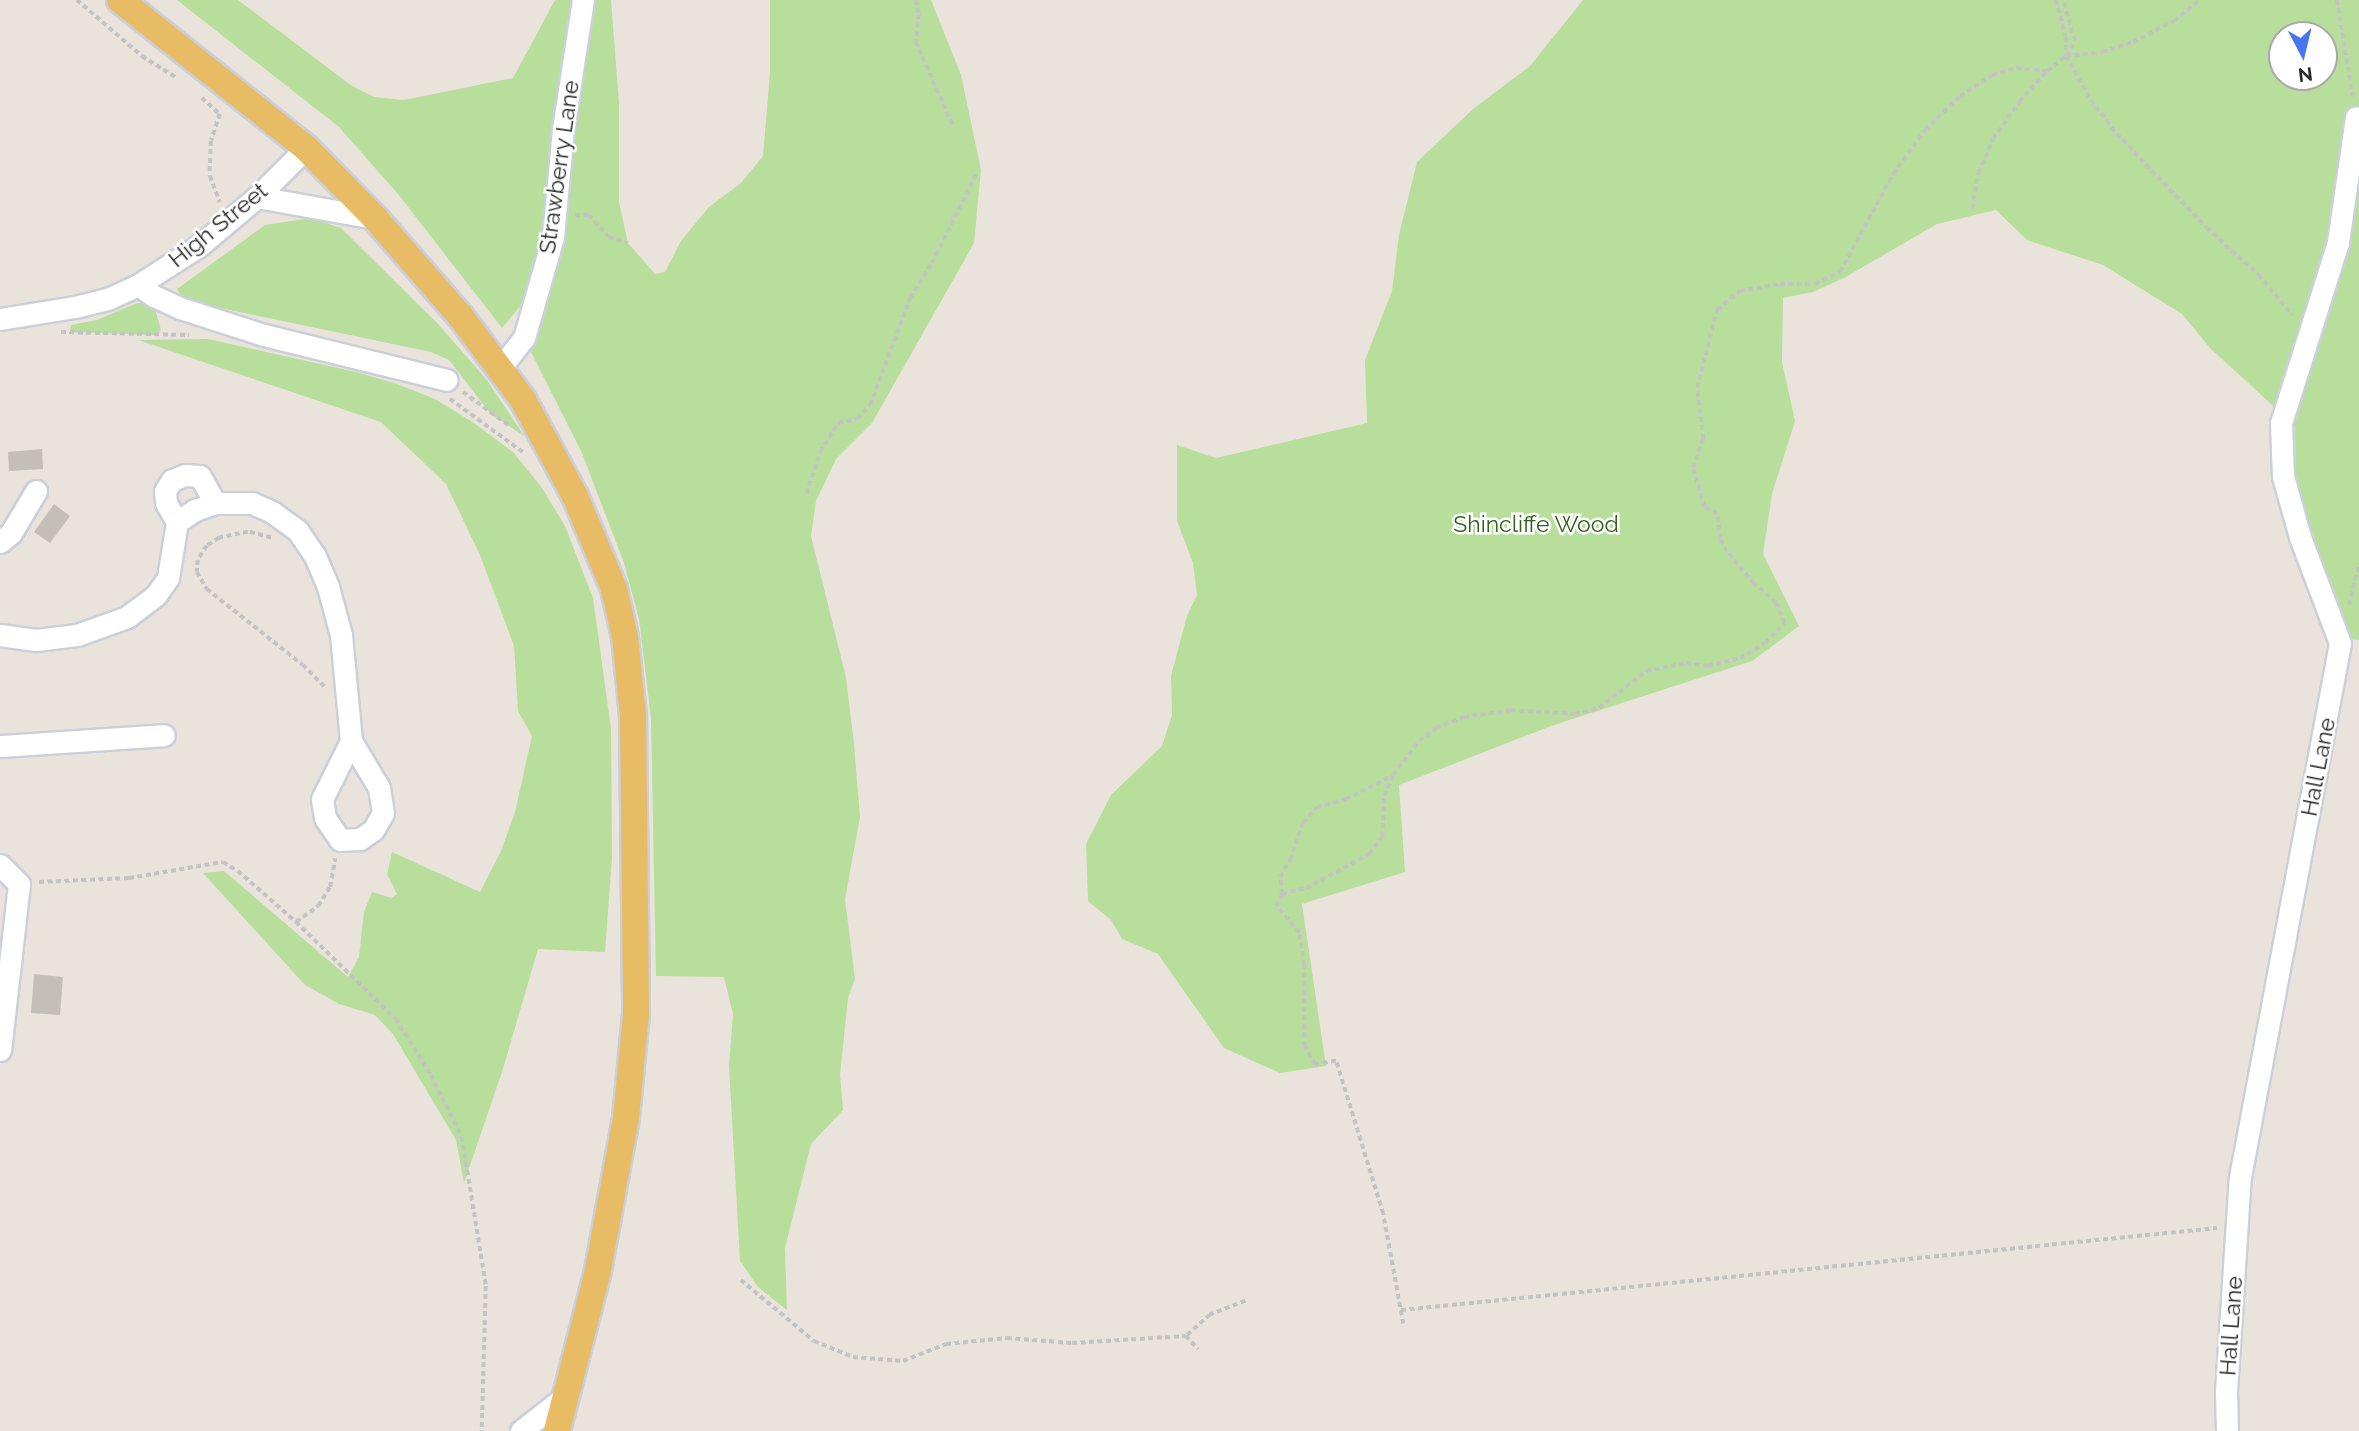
<!DOCTYPE html>
<style>
body{margin:0}
#map{position:relative;width:2359px;height:1431px;overflow:hidden;background:#eae3dc;font-family:Raleway,sans-serif}
div>[style]{position:absolute}
.green>*{inset:0;background:#b8de9b}
.building>*{inset:0;background:#c3beb7}
.path>*{height:3.5px;margin-top:-1.75px;transform-origin:0;background:repeating-linear-gradient(90deg,#c3c3c3 0 5px,transparent 0 8.5px)}
.roads{filter:drop-shadow(2px 0 #cacfda) drop-shadow(-2px 0 #cacfda) drop-shadow(0 2px #cacfda) drop-shadow(0 -2px #cacfda)}
.minor>*{height:21px;margin:-10.5px;padding:0 10.5px;transform-origin:10.5px;border-radius:10.5px;background:#fff}
.major>*{height:26px;margin:-13px;padding:0 13px;transform-origin:13px;border-radius:13px;background:#e7bc64}
span{translate:-50% -50%;white-space:nowrap;text-align:center;line-height:1.15;-webkit-text-stroke:5px #fff;paint-order:stroke}
.street-label{font-size:23px;color:#292929}
.park-label{font-size:23px;color:#33611e}
.north{position:absolute;left:2268px;top:21px;width:70px;height:70px;box-sizing:border-box;background:#fff;border:2px solid #a9a9a9;border-radius:50%;rotate:173deg;font-size:19px;font-weight:700;line-height:28px;text-align:center;color:#292929}
.north::after{content:'';display:block;margin:auto;width:24px;height:32px;background:#4675ed;clip-path:polygon(50% 0,100% 100%,50% 72%,0 100%)}
</style>
<div id="map">
<div class="green">
<div style="clip-path:polygon(177px 0,238px 0,352px 86px,374px 97px,404px 100px,513px 78px,555px 0,611px 0,619px 103px,619px 202px,628px 243px,655px 274px,665px 272px,681px 241px,709px 207px,741px 183px,763px 156px,770px 72px,770px 0,931px 0,961px 75px,981px 170px,974px 243px,872px 423px,836px 459px,816px 501px,811px 536px,846px 677px,854px 744px,860px 817px,845px 899px,855px 979px,848px 998px,840px 1075px,843px 1110px,811px 1144px,785px 1248px,787px 1310px,758px 1287px,740px 1261px,729px 1066px,733px 1014px,724px 977px,656px 976px,651px 718px,639px 619px,624px 563px,582px 453px,529px 348px,523px 303px,502px 328px,398px 194px,339px 127px)"></div>
<div style="clip-path:polygon(evenodd,1583px 0,2359px 0,2359px 640px,2348px 639px,2309px 537px,2296px 477px,2295px 426px,2211px 349px,2182px 314px,2103px 265px,2027px 240px,1996px 210px,1937px 224px,1844px 278px,1813px 292px,1783px 298px,1782px 362px,1795px 421px,1772px 494px,1763px 554px,1799px 626px,1752px 661px,1554px 725px,1399px 785px,1405px 872px,1302px 904px,1326px 1066px,1280px 1073px,1224px 1048px,1158px 954px,1122px 939px,1111px 920px,1088px 901px,1086px 844px,1111px 795px,1162px 746px,1172px 715px,1171px 676px,1187px 616px,1197px 595px,1193px 563px,1177px 521px,1177px 445px,1216px 458px,1367px 423px,1365px 360px,1392px 291px,1399px 235px,1417px 162px,1473px 109px,1530px 66px,1583px 0,2282px 35px,2324px 35px,2324px 77px,2282px 77px,2282px 35px)"></div>
<div style="clip-path:polygon(311px 218px,341px 228px,438px 324px,487px 380px,524px 436px,490px 413px,449px 360px,431px 352px,206px 305px,183px 299px,177px 289px,265px 225px)"></div>
<div style="clip-path:polygon(137px 303px,149px 304px,156px 312px,161px 330px,155px 335px,70px 332px,71px 325px,97px 320px)"></div>
<div style="clip-path:polygon(208px 339px,356px 372px,397px 384px,435px 399px,474px 423px,513px 452px,542px 488px,565px 526px,593px 598px,611px 729px,612px 857px,605px 952px,538px 949px,502px 1072px,464px 1183px,456px 1140px,393px 1034px,375px 1015px,339px 1004px,305px 985px,203px 873px,224px 871px,348px 977px,359px 957px,364px 912px,372px 892px,392px 898px,397px 894px,387px 874px,392px 852px,480px 892px,501px 851px,515px 812px,532px 736px,518px 711px,514px 646px,480px 555px,446px 484px,381px 422px,138px 340px)"></div>
</div>
<div class="building">
<div style="clip-path:polygon(42px 449px,43px 469px,9px 471px,8px 452px)"></div>
<div style="clip-path:polygon(54px 504px,70px 516px,50px 543px,34px 532px)"></div>
<div style="clip-path:polygon(34px 974px,63px 977px,60px 1015px,31px 1013px)"></div>
</div>
<div class="path">
<div style="left:77px;top:0;width:86px;rotate:40.7deg"></div>
<div style="left:142px;top:56px;width:41px;rotate:32.2deg"></div>
<div style="left:916px;top:0;width:14px;rotate:78deg"></div>
<div style="left:919px;top:14px;width:28px;rotate:96deg"></div>
<div style="left:916px;top:42px;width:92px;rotate:66.2deg"></div>
<div style="left:2056px;top:0;width:38px;rotate:75deg"></div>
<div style="left:2066px;top:37px;width:19px;rotate:90deg"></div>
<div style="left:2066px;top:56px;width:51px;rotate:60.4deg"></div>
<div style="left:2091px;top:100px;width:43px;rotate:52.6deg"></div>
<div style="left:2117px;top:134px;width:130px;rotate:46.2deg"></div>
<div style="left:2207px;top:228px;width:70px;rotate:42.1deg"></div>
<div style="left:2259px;top:275px;width:52px;rotate:50.5deg"></div>
<div style="left:2337px;top:0;width:98px;rotate:80.6deg"></div>
<div style="left:2066px;top:56px;width:36px;rotate:-6deg"></div>
<div style="left:2102px;top:52px;width:33px;rotate:-18deg"></div>
<div style="left:2133px;top:42px;width:46px;rotate:-27.1deg"></div>
<div style="left:2174px;top:21px;width:33px;rotate:-39deg"></div>
<div style="left:202px;top:98px;width:24px;rotate:42deg"></div>
<div style="left:220px;top:114px;width:28px;rotate:108deg"></div>
<div style="left:211px;top:141px;width:35px;rotate:92deg"></div>
<div style="left:210px;top:176px;width:28px;rotate:69deg"></div>
<div style="left:1972px;top:209px;width:36px;rotate:-81deg"></div>
<div style="left:1978px;top:173px;width:37px;rotate:-66deg"></div>
<div style="left:1993px;top:139px;width:45px;rotate:-54.9deg"></div>
<div style="left:2019px;top:102px;width:42px;rotate:-47.9deg"></div>
<div style="left:2047px;top:71px;width:24px;rotate:-38deg"></div>
<div style="left:2066px;top:56px;width:17px;rotate:-59deg"></div>
<div style="left:2075px;top:41px;width:43px;rotate:-106.3deg"></div>
<div style="left:575px;top:215px;width:14px"></div>
<div style="left:589px;top:215px;width:30px;rotate:48deg"></div>
<div style="left:609px;top:237px;width:20px;rotate:18deg"></div>
<div style="left:61px;top:332px;width:128px;rotate:1.3deg"></div>
<div style="left:463px;top:392px;width:59px;rotate:36.1deg"></div>
<div style="left:450px;top:399px;width:90px;rotate:36deg"></div>
<div style="left:806px;top:494px;width:44px;rotate:-71.6deg"></div>
<div style="left:820px;top:452px;width:34px;rotate:-58deg"></div>
<div style="left:838px;top:423px;width:19px;rotate:-12deg"></div>
<div style="left:857px;top:419px;width:19px;rotate:-47deg"></div>
<div style="left:870px;top:405px;width:114px;rotate:-69.5deg"></div>
<div style="left:910px;top:298px;width:41px;rotate:-57.8deg"></div>
<div style="left:932px;top:263px;width:99px;rotate:-63.7deg"></div>
<div style="left:271px;top:538px;width:24px;rotate:-165deg"></div>
<div style="left:248px;top:532px;width:30px;rotate:168deg"></div>
<div style="left:219px;top:538px;width:14px;rotate:146deg"></div>
<div style="left:207px;top:546px;width:17px;rotate:123deg"></div>
<div style="left:198px;top:560px;width:12px;rotate:95deg"></div>
<div style="left:197px;top:572px;width:20px;rotate:60deg"></div>
<div style="left:207px;top:589px;width:122px;rotate:38.4deg"></div>
<div style="left:303px;top:665px;width:33px;rotate:45deg"></div>
<div style="left:2349px;top:605px;width:42px;rotate:-76.3deg"></div>
<div style="left:39px;top:882px;width:90px;rotate:-2.5deg"></div>
<div style="left:129px;top:878px;width:95px;rotate:-9.7deg"></div>
<div style="left:223px;top:862px;width:17px;rotate:31deg"></div>
<div style="left:238px;top:871px;width:77px;rotate:41.3deg"></div>
<div style="left:296px;top:922px;width:139px;rotate:44.1deg"></div>
<div style="left:396px;top:1019px;width:66px;rotate:58deg"></div>
<div style="left:431px;top:1075px;width:69px;rotate:63.4deg"></div>
<div style="left:462px;top:1137px;width:151px;rotate:80.8deg"></div>
<div style="left:486px;top:1286px;width:145px;rotate:91.6deg"></div>
<div style="left:1282px;top:894px;width:17px;rotate:-97deg"></div>
<div style="left:1280px;top:877px;width:20px;rotate:-60deg"></div>
<div style="left:1290px;top:860px;width:39px;rotate:-71deg"></div>
<div style="left:1303px;top:823px;width:21px;rotate:-49deg"></div>
<div style="left:1317px;top:807px;width:30px;rotate:-15deg"></div>
<div style="left:1346px;top:799px;width:51px;rotate:-26.6deg"></div>
<div style="left:296px;top:922px;width:27px;rotate:-36deg"></div>
<div style="left:318px;top:906px;width:22px;rotate:-58deg"></div>
<div style="left:330px;top:887px;width:29px;rotate:-80deg"></div>
<div style="left:741px;top:1280px;width:95px;rotate:39.9deg"></div>
<div style="left:814px;top:1341px;width:42px;rotate:22.3deg"></div>
<div style="left:853px;top:1357px;width:50px;rotate:4.6deg"></div>
<div style="left:903px;top:1361px;width:46px;rotate:-21.6deg"></div>
<div style="left:946px;top:1344px;width:61px;rotate:-5.6deg"></div>
<div style="left:1007px;top:1338px;width:65px;rotate:4.4deg"></div>
<div style="left:1072px;top:1343px;width:114px;rotate:-3.5deg"></div>
<div style="left:1186px;top:1336px;width:18px;rotate:47deg"></div>
<div style="left:1401px;top:1310px;width:820px;rotate:-5.74deg"></div>
<div style="left:1403px;top:1324px;width:112px;rotate:-100.3deg"></div>
<div style="left:1383px;top:1214px;width:160px;rotate:-107.1deg"></div>
<div style="left:1336px;top:1061px;width:21px;rotate:169deg"></div>
<div style="left:1315px;top:1065px;width:22px;rotate:-120deg"></div>
<div style="left:1304px;top:1046px;width:81px;rotate:-90deg"></div>
<div style="left:1304px;top:965px;width:32px;rotate:-99deg"></div>
<div style="left:1299px;top:933px;width:35px;rotate:-130deg"></div>
<div style="left:1276px;top:906px;width:13px;rotate:-63deg"></div>
<div style="left:1282px;top:894px;width:25px;rotate:-14deg"></div>
<div style="left:1306px;top:888px;width:72px;rotate:-28.4deg"></div>
<div style="left:1369px;top:854px;width:21px;rotate:-53deg"></div>
<div style="left:1382px;top:837px;width:41px;rotate:-87.2deg"></div>
<div style="left:1384px;top:796px;width:23px;rotate:-67deg"></div>
<div style="left:1393px;top:775px;width:43px;rotate:-52.6deg"></div>
<div style="left:1419px;top:741px;width:21px;rotate:-37deg"></div>
<div style="left:1436px;top:728px;width:30px;rotate:-21deg"></div>
<div style="left:1464px;top:717px;width:48px;rotate:-8.5deg"></div>
<div style="left:1511px;top:710px;width:64px;rotate:3.6deg"></div>
<div style="left:1575px;top:714px;width:25px;rotate:-14deg"></div>
<div style="left:1599px;top:708px;width:60px;rotate:-38.2deg"></div>
<div style="left:1646px;top:671px;width:41px;rotate:-11.3deg"></div>
<div style="left:1686px;top:663px;width:22px;rotate:8deg"></div>
<div style="left:1708px;top:666px;width:33px;rotate:-14deg"></div>
<div style="left:1740px;top:658px;width:29px;rotate:-31deg"></div>
<div style="left:1765px;top:643px;width:28px;rotate:-46deg"></div>
<div style="left:1784px;top:623px;width:22px;rotate:-112deg"></div>
<div style="left:1776px;top:603px;width:29px;rotate:-139deg"></div>
<div style="left:1754px;top:584px;width:42px;rotate:-130.2deg"></div>
<div style="left:1727px;top:552px;width:15px;rotate:-118deg"></div>
<div style="left:1720px;top:539px;width:25px;rotate:-97deg"></div>
<div style="left:1717px;top:514px;width:15px;rotate:-152deg"></div>
<div style="left:1704px;top:507px;width:41px;rotate:-105.8deg"></div>
<div style="left:1693px;top:468px;width:31px;rotate:-71deg"></div>
<div style="left:1703px;top:439px;width:51px;rotate:-96.7deg"></div>
<div style="left:1697px;top:388px;width:81px;rotate:-75.6deg"></div>
<div style="left:1717px;top:310px;width:30px;rotate:-40deg"></div>
<div style="left:1740px;top:291px;width:41px;rotate:-9.9deg"></div>
<div style="left:1780px;top:284px;width:35px"></div>
<div style="left:1815px;top:284px;width:28px;rotate:-26deg"></div>
<div style="left:1840px;top:272px;width:111px;rotate:-61.6deg"></div>
<div style="left:1893px;top:174px;width:54px;rotate:-54deg"></div>
<div style="left:1925px;top:130px;width:49px;rotate:-44.2deg"></div>
<div style="left:1960px;top:96px;width:38px;rotate:-33deg"></div>
<div style="left:1992px;top:75px;width:26px;rotate:-16deg"></div>
<div style="left:2017px;top:68px;width:30px;rotate:6deg"></div>
<div style="left:1187px;top:1335px;width:30px;rotate:-42deg"></div>
<div style="left:1209px;top:1315px;width:41px;rotate:-21.5deg"></div>
</div>
<div class="roads">
<div class="minor">
<div style="left:257px;top:197px;width:120px;rotate:10.1deg"></div>
<div style="left:138px;top:285px;width:19px;rotate:35deg"></div>
<div style="left:154px;top:296px;width:29px;rotate:25deg"></div>
<div style="left:180px;top:308px;width:88px;rotate:17.8deg"></div>
<div style="left:264px;top:335px;width:188px;rotate:13.8deg"></div>
<div style="left:0;top:319px;width:76px;rotate:-9.1deg"></div>
<div style="left:75px;top:307px;width:36px;rotate:-14deg"></div>
<div style="left:110px;top:298px;width:31px;rotate:-25deg"></div>
<div style="left:138px;top:285px;width:72px;rotate:-32.6deg"></div>
<div style="left:199px;top:246px;width:76px;rotate:-40.2deg"></div>
<div style="left:257px;top:197px;width:69px;rotate:-45deg"></div>
<div style="left:501px;top:367px;width:37px;rotate:-52deg"></div>
<div style="left:524px;top:338px;width:105px;rotate:-74deg"></div>
<div style="left:553px;top:237px;width:108px;rotate:-84.7deg"></div>
<div style="left:563px;top:129px;width:131px;rotate:-81.2deg"></div>
<div style="left:177px;top:522px;width:22px;rotate:-120deg"></div>
<div style="left:166px;top:503px;width:12px;rotate:-95deg"></div>
<div style="left:165px;top:491px;width:13px;rotate:-58deg"></div>
<div style="left:172px;top:480px;width:14px;rotate:-21deg"></div>
<div style="left:185px;top:475px;width:15px;rotate:4deg"></div>
<div style="left:200px;top:476px;width:31px;rotate:61deg"></div>
<div style="left:0;top:542px;width:14px;rotate:-39deg"></div>
<div style="left:11px;top:533px;width:49px;rotate:-59.2deg"></div>
<div style="left:0;top:635px;width:36px;rotate:8deg"></div>
<div style="left:36px;top:640px;width:41px;rotate:-7deg"></div>
<div style="left:77px;top:635px;width:53px;rotate:-19.8deg"></div>
<div style="left:127px;top:617px;width:36px;rotate:-37deg"></div>
<div style="left:156px;top:595px;width:21px;rotate:-55deg"></div>
<div style="left:168px;top:578px;width:57px;rotate:-80.9deg"></div>
<div style="left:177px;top:522px;width:22px;rotate:-34deg"></div>
<div style="left:195px;top:510px;width:21px;rotate:-19deg"></div>
<div style="left:215px;top:503px;width:37px"></div>
<div style="left:252px;top:503px;width:22px;rotate:24deg"></div>
<div style="left:272px;top:512px;width:32px;rotate:36deg"></div>
<div style="left:298px;top:531px;width:30px;rotate:56deg"></div>
<div style="left:315px;top:556px;width:34px;rotate:67deg"></div>
<div style="left:328px;top:587px;width:50px;rotate:74.8deg"></div>
<div style="left:341px;top:635px;width:106px;rotate:84.6deg"></div>
<div style="left:351px;top:741px;width:55px;rotate:59.2deg"></div>
<div style="left:379px;top:788px;width:25px;rotate:81deg"></div>
<div style="left:383px;top:813px;width:20px;rotate:120deg"></div>
<div style="left:373px;top:830px;width:16px;rotate:145deg"></div>
<div style="left:360px;top:839px;width:20px;rotate:177deg"></div>
<div style="left:340px;top:840px;width:27px;rotate:-124deg"></div>
<div style="left:325px;top:818px;width:19px;rotate:-99deg"></div>
<div style="left:322px;top:799px;width:65px;rotate:-63.4deg"></div>
<div style="left:0;top:746px;width:164px;rotate:-3.8deg"></div>
<div style="left:0;top:865px;width:27px;rotate:45deg"></div>
<div style="left:19px;top:884px;width:167px;rotate:96.5deg"></div>
<div style="left:521px;top:1431px;width:60px;rotate:-38.2deg"></div>
<div style="left:2227px;top:1431px;width:40px;rotate:-91.4deg"></div>
<div style="left:2226px;top:1391px;width:214px;rotate:-86.3deg"></div>
<div style="left:2240px;top:1177px;width:543px;rotate:-79.39deg"></div>
<div style="left:2340px;top:643px;width:113px;rotate:-110.7deg"></div>
<div style="left:2300px;top:537px;width:63px;rotate:-105.6deg"></div>
<div style="left:2283px;top:476px;width:53px;rotate:-92.2deg"></div>
<div style="left:2281px;top:423px;width:190px;rotate:-72.5deg"></div>
<div style="left:2338px;top:242px;width:126px;rotate:-81.8deg"></div>
</div>
<div class="major">
<div style="left:120px;top:0;width:238px;rotate:38.5deg"></div>
<div style="left:306px;top:148px;width:98px;rotate:45.4deg"></div>
<div style="left:375px;top:218px;width:131px;rotate:49deg"></div>
<div style="left:461px;top:317px;width:104px;rotate:53.2deg"></div>
<div style="left:523px;top:400px;width:109px;rotate:61.6deg"></div>
<div style="left:575px;top:496px;width:101px;rotate:67.2deg"></div>
<div style="left:614px;top:589px;width:49px;rotate:77.1deg"></div>
<div style="left:625px;top:637px;width:79px;rotate:84.2deg"></div>
<div style="left:633px;top:716px;width:298px;rotate:89.4deg"></div>
<div style="left:636px;top:1014px;width:104px;rotate:95.5deg"></div>
<div style="left:626px;top:1118px;width:156px;rotate:100.4deg"></div>
<div style="left:598px;top:1271px;width:165px;rotate:104.4deg"></div>
</div>
</div>
<div class="street-label">
<span style="left:559px;top:167px;rotate:-82deg">Strawberry Lane</span>
<span style="left:218px;top:225px;rotate:-39deg">High Street</span>
<span style="left:2318px;top:767px;rotate:-79deg">Hall Lane</span>
<span style="left:2231px;top:1326px;rotate:-86deg">Hall Lane</span>
</div>
<div class="park-label">
<span style="left:1536px;top:524px">Shincliffe Wood</span>
</div>
<div class="north">N</div>
</div>
